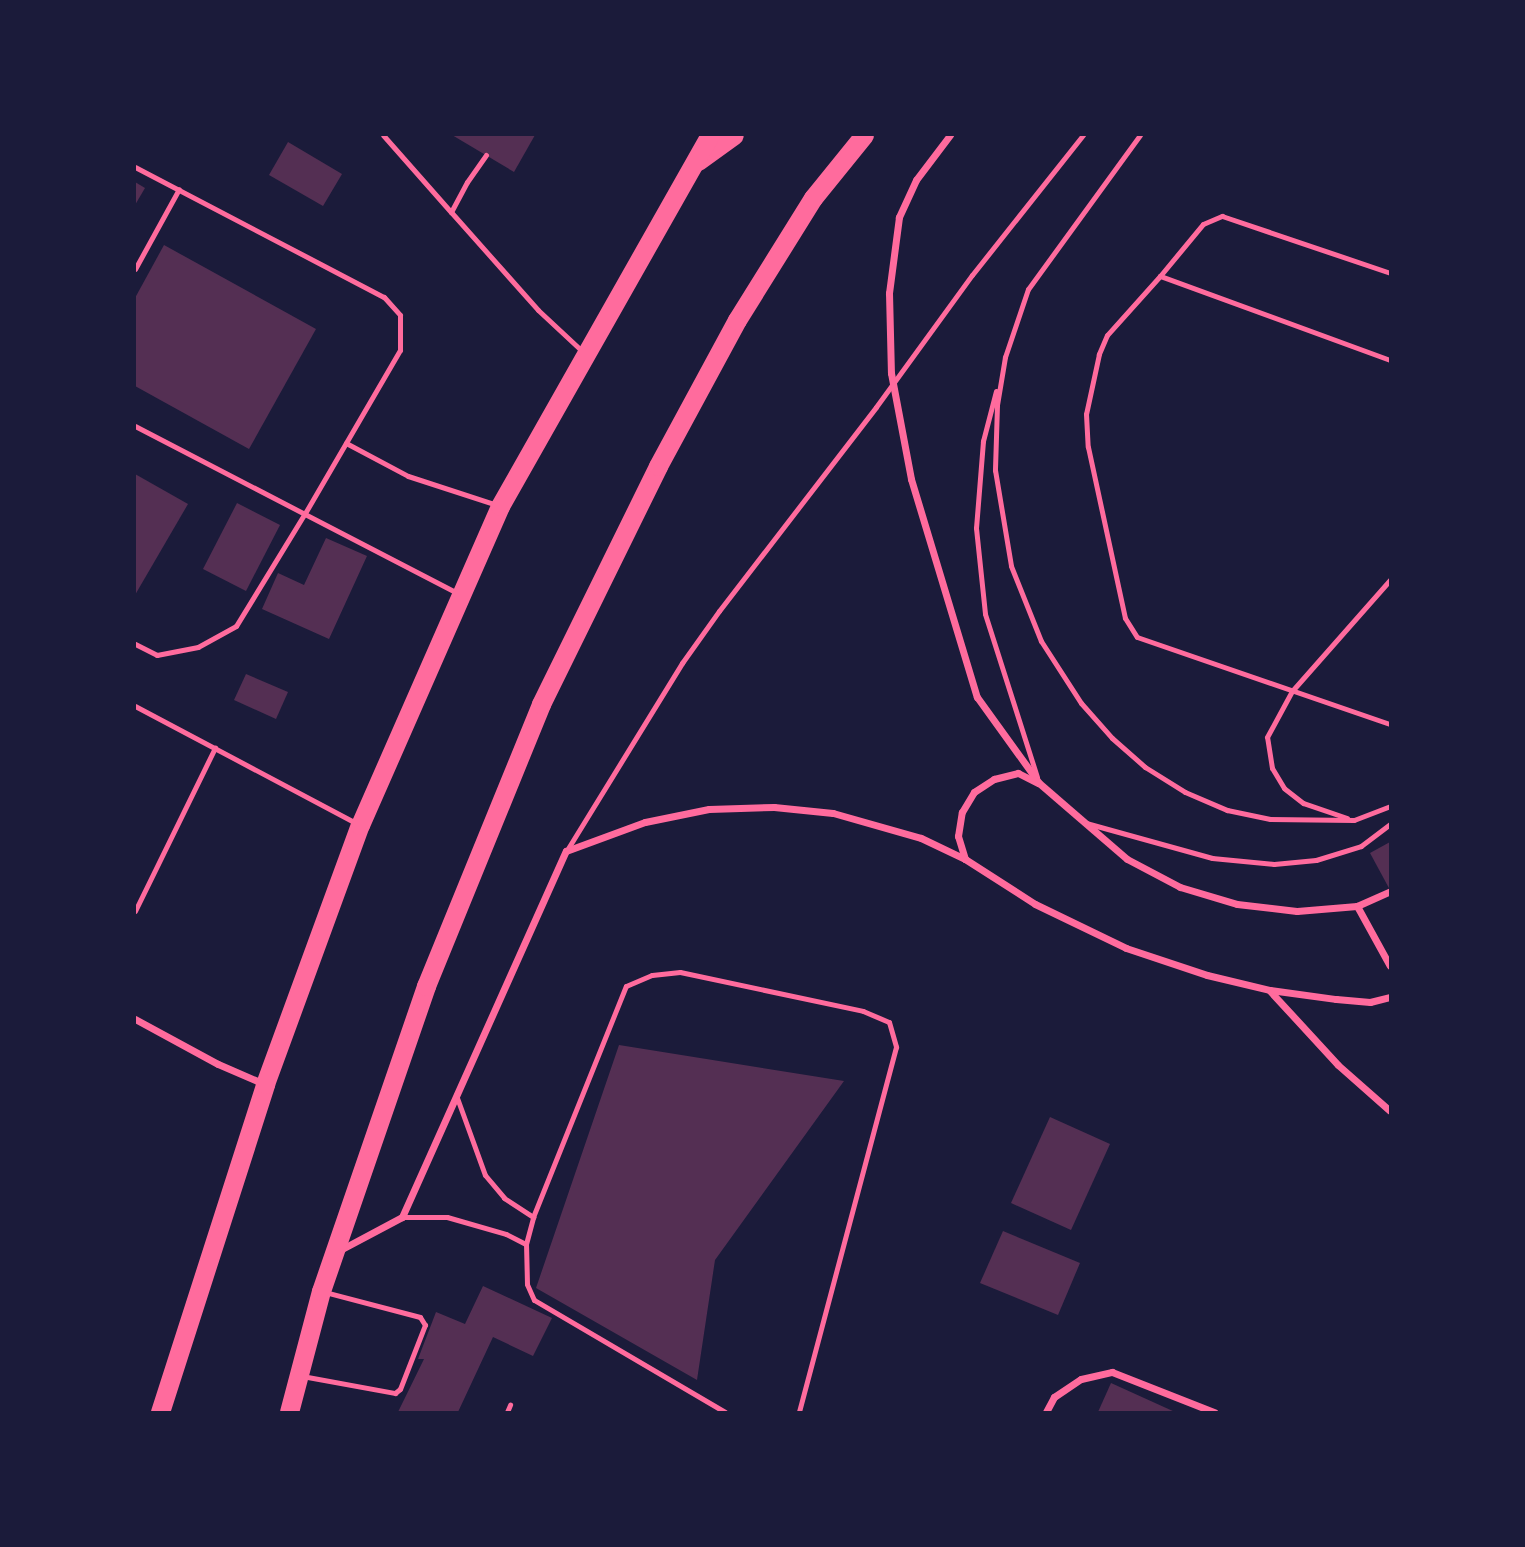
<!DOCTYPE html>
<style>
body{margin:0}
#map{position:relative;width:1525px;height:1547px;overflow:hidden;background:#1b1b3a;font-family:"DejaVu Sans",sans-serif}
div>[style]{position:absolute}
.building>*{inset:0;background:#542f53}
.service>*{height:5px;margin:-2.5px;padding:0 2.5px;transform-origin:2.5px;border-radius:2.5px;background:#ff6b9d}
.minor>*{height:7px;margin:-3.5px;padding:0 3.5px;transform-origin:3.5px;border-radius:3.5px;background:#ff6b9d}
.trunk>*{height:19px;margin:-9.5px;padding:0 9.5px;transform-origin:9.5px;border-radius:9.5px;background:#ff6b9d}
span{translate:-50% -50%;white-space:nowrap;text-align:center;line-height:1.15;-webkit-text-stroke:5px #1b1b3a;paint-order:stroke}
.frame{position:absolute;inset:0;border:136px solid #1b1b3a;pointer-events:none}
</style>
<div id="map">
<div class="building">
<div style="clip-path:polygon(452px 135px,535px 135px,514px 172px)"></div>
<div style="clip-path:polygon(288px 142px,342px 174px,323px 206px,269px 175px)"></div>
<div style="clip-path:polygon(135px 182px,145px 188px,135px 205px)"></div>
<div style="clip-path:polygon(164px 245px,316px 329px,249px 449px,135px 386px,135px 298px)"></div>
<div style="clip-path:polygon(135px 474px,188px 504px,135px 595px)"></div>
<div style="clip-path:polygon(237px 503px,280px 525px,246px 591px,203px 569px)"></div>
<div style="clip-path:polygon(326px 538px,367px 556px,329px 639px,262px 609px,278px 573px,304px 585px)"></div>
<div style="clip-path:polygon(246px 674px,288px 692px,276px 719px,234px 700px)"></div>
<div style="clip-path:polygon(1390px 842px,1390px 890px,1370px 853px)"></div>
<div style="clip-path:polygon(619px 1045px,844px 1081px,715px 1260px,697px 1380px,536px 1288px)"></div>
<div style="clip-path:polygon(1050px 1117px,1110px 1144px,1071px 1230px,1011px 1203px)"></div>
<div style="clip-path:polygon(1003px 1231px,1080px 1263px,1058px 1315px,980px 1283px)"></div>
<div style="clip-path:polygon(483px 1286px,552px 1318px,533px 1356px,493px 1337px,458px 1412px,398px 1412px,424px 1359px,418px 1359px,436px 1312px,465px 1324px)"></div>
<div style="clip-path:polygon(1111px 1383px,1175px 1412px,1098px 1412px)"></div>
</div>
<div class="service">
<div style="left:383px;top:135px;width:103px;rotate:48.6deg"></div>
<div style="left:1140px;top:135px;width:190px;rotate:126deg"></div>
<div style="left:1028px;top:289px;width:72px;rotate:108.7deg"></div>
<div style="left:1005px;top:357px;width:49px;rotate:99.5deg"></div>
<div style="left:997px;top:405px;width:65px;rotate:91.8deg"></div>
<div style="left:995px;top:470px;width:97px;rotate:80.5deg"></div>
<div style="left:1011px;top:566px;width:81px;rotate:68.2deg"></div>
<div style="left:1041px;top:641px;width:74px;rotate:57.2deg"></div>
<div style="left:1081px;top:703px;width:47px;rotate:48.5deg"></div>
<div style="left:1112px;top:738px;width:44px;rotate:41.3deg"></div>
<div style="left:1145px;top:767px;width:47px;rotate:32deg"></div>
<div style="left:1185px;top:792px;width:46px;rotate:23.2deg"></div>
<div style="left:1227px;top:810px;width:44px;rotate:11.8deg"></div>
<div style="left:1270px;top:819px;width:84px;rotate:0.7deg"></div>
<div style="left:1354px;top:820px;width:39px;rotate:-21deg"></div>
<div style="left:486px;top:155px;width:33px;rotate:125deg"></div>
<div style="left:467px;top:182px;width:34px;rotate:118deg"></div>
<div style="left:451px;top:212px;width:131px;rotate:48.4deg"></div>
<div style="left:538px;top:310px;width:62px;rotate:43deg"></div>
<div style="left:135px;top:167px;width:281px;rotate:27.6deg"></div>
<div style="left:384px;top:297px;width:24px;rotate:48deg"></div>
<div style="left:400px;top:315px;width:35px;rotate:90deg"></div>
<div style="left:400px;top:350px;width:189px;rotate:120.2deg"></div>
<div style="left:305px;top:513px;width:132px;rotate:121.4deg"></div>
<div style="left:236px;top:626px;width:43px;rotate:151.1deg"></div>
<div style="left:198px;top:647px;width:42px;rotate:169deg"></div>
<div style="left:157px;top:655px;width:25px;rotate:-153deg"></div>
<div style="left:135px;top:269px;width:91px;rotate:-61.2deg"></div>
<div style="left:1160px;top:276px;width:67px;rotate:-50.4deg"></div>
<div style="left:1203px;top:224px;width:21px;rotate:-23deg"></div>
<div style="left:1222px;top:216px;width:177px;rotate:18.7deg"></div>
<div style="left:1390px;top:360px;width:245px;rotate:-159.9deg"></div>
<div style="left:1160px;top:276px;width:79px;rotate:131.9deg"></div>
<div style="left:1107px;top:335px;width:21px;rotate:113deg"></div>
<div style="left:1099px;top:354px;width:61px;rotate:102.2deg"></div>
<div style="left:1086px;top:414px;width:33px;rotate:87deg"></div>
<div style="left:1088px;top:447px;width:175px;rotate:77.8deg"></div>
<div style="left:1125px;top:618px;width:22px;rotate:58deg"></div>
<div style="left:1137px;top:637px;width:268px;rotate:19deg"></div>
<div style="left:996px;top:391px;width:52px;rotate:104.6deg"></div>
<div style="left:983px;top:441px;width:87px;rotate:94.6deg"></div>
<div style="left:976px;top:528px;width:86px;rotate:84deg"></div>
<div style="left:985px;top:614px;width:171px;rotate:72.3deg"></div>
<div style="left:135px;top:426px;width:363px;rotate:27.4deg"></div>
<div style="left:346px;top:443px;width:70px;rotate:28deg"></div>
<div style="left:408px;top:476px;width:94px;rotate:18deg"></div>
<div style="left:135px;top:706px;width:252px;rotate:27.9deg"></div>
<div style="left:1347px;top:818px;width:46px;rotate:-161.2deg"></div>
<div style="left:1303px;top:803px;width:24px;rotate:-142deg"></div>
<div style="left:1284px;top:788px;width:23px;rotate:-121deg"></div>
<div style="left:1272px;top:768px;width:31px;rotate:-99deg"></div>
<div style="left:1267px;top:737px;width:52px;rotate:-61.5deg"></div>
<div style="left:1292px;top:691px;width:148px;rotate:-48.6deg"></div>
<div style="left:1086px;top:823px;width:131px;rotate:15.5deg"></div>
<div style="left:1212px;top:858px;width:62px;rotate:5.5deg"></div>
<div style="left:1274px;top:864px;width:42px;rotate:-5.4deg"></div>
<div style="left:1316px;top:860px;width:47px;rotate:-17.3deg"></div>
<div style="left:1361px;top:846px;width:36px;rotate:-37deg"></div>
<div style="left:567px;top:850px;width:220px;rotate:-58.4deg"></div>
<div style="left:682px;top:663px;width:64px;rotate:-54.6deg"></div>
<div style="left:719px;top:611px;width:257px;rotate:-52.4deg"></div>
<div style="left:876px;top:407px;width:163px;rotate:-54deg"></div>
<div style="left:972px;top:275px;width:179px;rotate:-51.6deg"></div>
<div style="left:135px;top:911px;width:182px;rotate:-63.9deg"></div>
<div style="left:456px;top:1095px;width:85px;rotate:70.1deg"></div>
<div style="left:485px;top:1175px;width:30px;rotate:50deg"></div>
<div style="left:504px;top:1198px;width:35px;rotate:33deg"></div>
<div style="left:402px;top:1217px;width:45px"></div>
<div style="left:447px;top:1217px;width:61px;rotate:16.1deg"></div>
<div style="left:506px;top:1234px;width:22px;rotate:27deg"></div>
<div style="left:302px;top:1376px;width:95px;rotate:10.4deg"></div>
<div style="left:395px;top:1393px;width:6px;rotate:-39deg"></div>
<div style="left:400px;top:1389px;width:69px;rotate:-68.7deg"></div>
<div style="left:425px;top:1325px;width:9px;rotate:-122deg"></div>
<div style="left:420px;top:1317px;width:98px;rotate:-165.3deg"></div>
<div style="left:507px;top:1412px;width:8px;rotate:-67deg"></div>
<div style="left:725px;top:1412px;width:221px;rotate:-149.6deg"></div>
<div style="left:534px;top:1300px;width:17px;rotate:-114deg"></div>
<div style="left:527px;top:1284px;width:40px;rotate:-91.4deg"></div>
<div style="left:526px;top:1244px;width:28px;rotate:-75deg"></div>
<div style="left:533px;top:1217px;width:249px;rotate:-68.1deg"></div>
<div style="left:626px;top:986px;width:28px;rotate:-23deg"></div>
<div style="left:652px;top:975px;width:28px;rotate:-6deg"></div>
<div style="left:680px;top:972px;width:187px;rotate:12deg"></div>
<div style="left:863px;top:1011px;width:28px;rotate:23deg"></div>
<div style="left:889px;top:1022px;width:26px;rotate:74deg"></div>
<div style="left:896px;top:1047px;width:378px;rotate:104.9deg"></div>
</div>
<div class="minor">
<div style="left:950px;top:135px;width:56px;rotate:127.1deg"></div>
<div style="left:916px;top:180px;width:41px;rotate:114.7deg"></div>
<div style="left:899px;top:217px;width:77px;rotate:97.5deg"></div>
<div style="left:889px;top:293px;width:80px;rotate:88.6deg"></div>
<div style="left:891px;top:373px;width:108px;rotate:79.3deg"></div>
<div style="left:911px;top:479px;width:228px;rotate:73.2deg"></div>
<div style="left:977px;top:697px;width:106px;rotate:54.2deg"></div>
<div style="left:1039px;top:783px;width:116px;rotate:40.8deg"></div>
<div style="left:1127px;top:859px;width:60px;rotate:27.8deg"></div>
<div style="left:1180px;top:887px;width:59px;rotate:16.6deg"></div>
<div style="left:1237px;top:904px;width:60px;rotate:6.7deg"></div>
<div style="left:1297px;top:911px;width:60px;rotate:-4.8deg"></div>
<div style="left:1357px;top:906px;width:36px;rotate:-24deg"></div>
<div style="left:965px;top:859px;width:24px;rotate:-107deg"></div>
<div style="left:958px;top:836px;width:24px;rotate:-81deg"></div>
<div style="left:962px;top:812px;width:23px;rotate:-59deg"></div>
<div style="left:974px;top:792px;width:24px;rotate:-33deg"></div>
<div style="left:994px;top:779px;width:25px;rotate:-14deg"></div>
<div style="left:1018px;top:773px;width:22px;rotate:27deg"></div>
<div style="left:1357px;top:906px;width:68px;rotate:61.2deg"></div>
<div style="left:1270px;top:991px;width:100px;rotate:47.4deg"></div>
<div style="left:1338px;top:1065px;width:69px;rotate:41.5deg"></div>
<div style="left:135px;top:1019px;width:94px;rotate:28.5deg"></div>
<div style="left:218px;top:1064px;width:48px;rotate:23.4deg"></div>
<div style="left:340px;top:1250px;width:70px;rotate:-28deg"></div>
<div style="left:402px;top:1217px;width:401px;rotate:-65.9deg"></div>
<div style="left:566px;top:851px;width:84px;rotate:-20.2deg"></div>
<div style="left:645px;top:822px;width:65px;rotate:-11.5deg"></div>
<div style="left:709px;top:809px;width:65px;rotate:-1.8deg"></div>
<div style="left:774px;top:807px;width:59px;rotate:5.8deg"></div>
<div style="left:833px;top:813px;width:91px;rotate:15.9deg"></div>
<div style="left:921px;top:838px;width:49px;rotate:25.5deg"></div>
<div style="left:965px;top:859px;width:83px;rotate:32.7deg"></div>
<div style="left:1035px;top:904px;width:101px;rotate:25.8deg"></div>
<div style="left:1126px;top:948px;width:85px;rotate:18.4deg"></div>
<div style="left:1207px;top:975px;width:65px;rotate:13.4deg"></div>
<div style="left:1270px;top:990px;width:67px;rotate:7.8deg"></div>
<div style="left:1336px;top:999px;width:34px;rotate:5deg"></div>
<div style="left:1370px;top:1002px;width:21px;rotate:-14deg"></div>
<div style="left:1046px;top:1412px;width:17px;rotate:-62deg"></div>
<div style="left:1054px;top:1397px;width:32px;rotate:-34deg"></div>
<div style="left:1081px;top:1379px;width:32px;rotate:-13deg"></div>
<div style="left:1112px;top:1372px;width:110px;rotate:21.4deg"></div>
</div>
<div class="trunk">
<div style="left:698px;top:161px;width:44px;rotate:-35.8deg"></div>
<div style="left:160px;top:1412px;width:344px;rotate:-72.2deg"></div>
<div style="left:265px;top:1084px;width:276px;rotate:-69.9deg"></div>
<div style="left:360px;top:825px;width:348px;rotate:-66.3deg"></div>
<div style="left:500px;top:506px;width:426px;rotate:-60.5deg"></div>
<div style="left:289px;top:1412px;width:125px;rotate:-75.2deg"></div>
<div style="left:321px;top:1291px;width:323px;rotate:-71deg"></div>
<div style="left:426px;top:986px;width:305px;rotate:-67.8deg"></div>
<div style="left:541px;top:704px;width:265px;rotate:-63.8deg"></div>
<div style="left:658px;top:466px;width:166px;rotate:-61.6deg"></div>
<div style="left:737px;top:320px;width:144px;rotate:-58.1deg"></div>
<div style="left:813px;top:198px;width:81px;rotate:-51deg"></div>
</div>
<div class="frame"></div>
</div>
